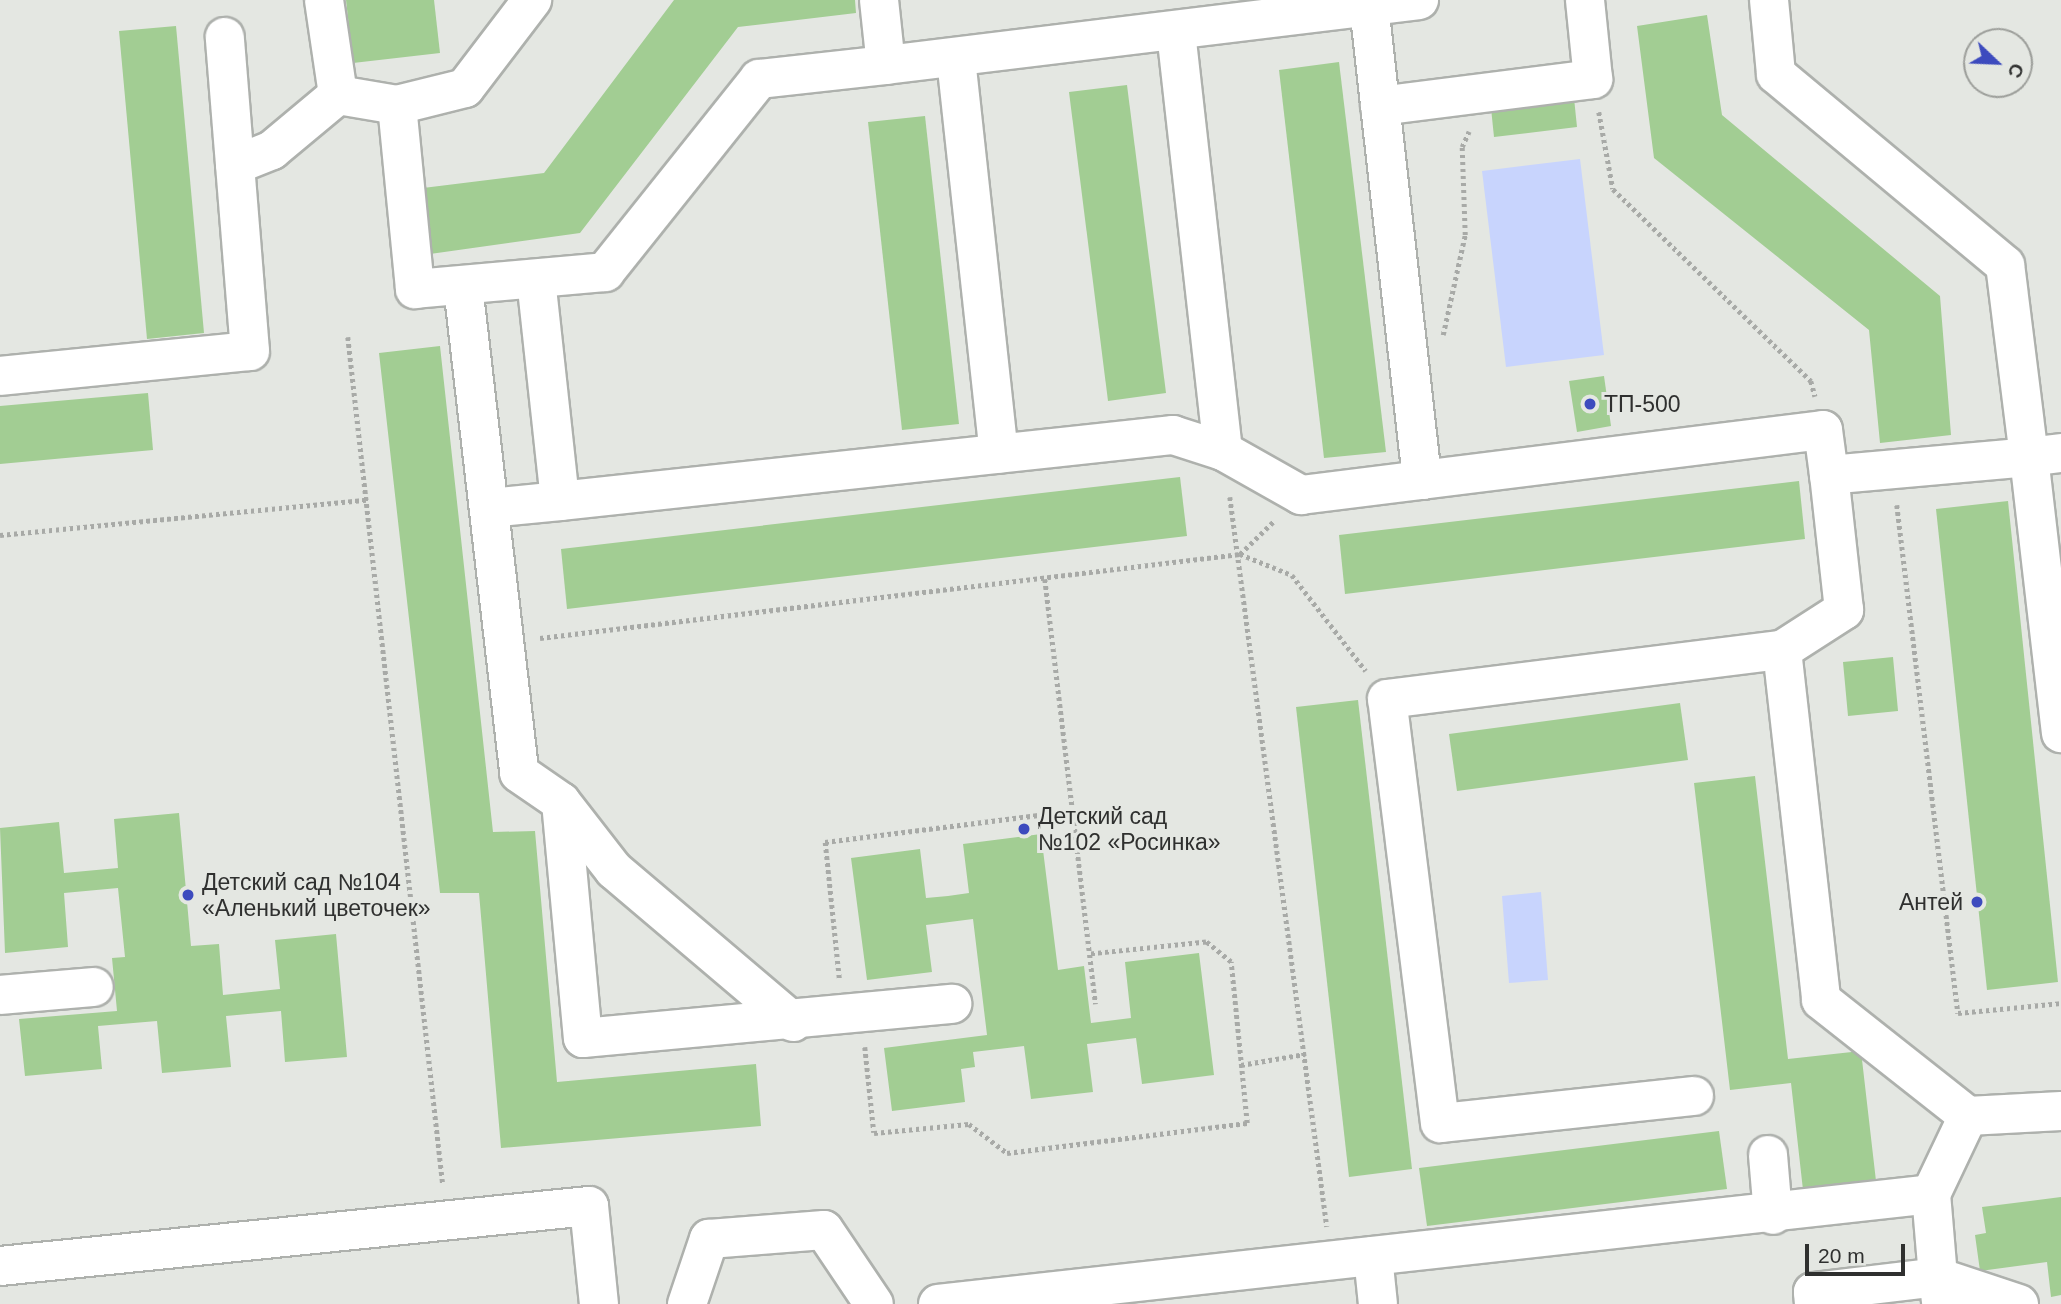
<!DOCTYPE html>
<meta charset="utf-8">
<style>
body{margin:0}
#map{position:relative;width:2061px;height:1304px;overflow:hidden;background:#e4e7e2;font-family:Helvetica,sans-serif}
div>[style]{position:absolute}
.green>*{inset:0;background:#c8d4fd}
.building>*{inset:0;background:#a2cd93}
.path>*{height:4.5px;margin-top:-2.25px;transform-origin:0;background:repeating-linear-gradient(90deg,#a8aaa7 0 3.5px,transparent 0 7px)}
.roads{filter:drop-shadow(2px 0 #aeb1ad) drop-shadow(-2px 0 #aeb1ad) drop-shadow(0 2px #aeb1ad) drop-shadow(0 -2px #aeb1ad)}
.minor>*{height:38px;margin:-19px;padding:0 19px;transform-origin:19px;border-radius:19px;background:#fff}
.dots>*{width:19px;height:19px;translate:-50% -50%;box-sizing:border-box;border:4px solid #e4e7e2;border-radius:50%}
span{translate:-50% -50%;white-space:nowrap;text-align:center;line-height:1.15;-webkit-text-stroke:6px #e4e7e2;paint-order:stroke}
.poi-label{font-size:23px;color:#2f302f}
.left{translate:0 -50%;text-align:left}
.right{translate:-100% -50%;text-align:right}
.north{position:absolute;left:1963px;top:28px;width:70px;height:70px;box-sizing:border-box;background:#e4e7e2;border:2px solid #9c9e9a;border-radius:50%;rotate:113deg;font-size:19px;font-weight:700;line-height:28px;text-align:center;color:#2f302f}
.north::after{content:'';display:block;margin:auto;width:24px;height:32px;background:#3d4bbe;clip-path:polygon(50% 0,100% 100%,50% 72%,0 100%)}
.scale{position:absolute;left:1805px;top:1244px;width:100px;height:32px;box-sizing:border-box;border:4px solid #2f302f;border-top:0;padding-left:9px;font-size:21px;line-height:24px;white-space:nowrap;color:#2f302f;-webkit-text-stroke:5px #e4e7e2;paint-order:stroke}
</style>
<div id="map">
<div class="green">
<div style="clip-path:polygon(1580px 159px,1604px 355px,1506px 367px,1482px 171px)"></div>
<div style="clip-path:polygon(1541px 892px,1548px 980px,1509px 983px,1502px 896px)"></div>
</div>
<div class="building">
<div style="clip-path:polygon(346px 0,434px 0,440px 53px,353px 63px)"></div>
<div style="clip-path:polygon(674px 0,855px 0,856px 13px,738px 27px,580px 233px,430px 254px,423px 188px,544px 173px)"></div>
<div style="clip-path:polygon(1707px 15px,1722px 115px,1940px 296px,1951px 435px,1880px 443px,1869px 330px,1654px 158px,1637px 26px)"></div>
<div style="clip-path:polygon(176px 26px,204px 333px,147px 339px,119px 31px)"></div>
<div style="clip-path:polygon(1339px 62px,1386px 452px,1324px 458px,1279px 70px)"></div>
<div style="clip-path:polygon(1127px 85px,1166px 393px,1108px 401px,1069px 92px)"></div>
<div style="clip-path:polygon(1574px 98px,1577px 127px,1494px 137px,1491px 108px)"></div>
<div style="clip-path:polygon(925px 116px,959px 424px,902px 430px,868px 122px)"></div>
<div style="clip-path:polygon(440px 346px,493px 832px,535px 831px,557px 1082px,756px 1064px,761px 1126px,501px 1148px,479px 893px,440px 893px,379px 353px)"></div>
<div style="clip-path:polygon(1604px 376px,1611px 426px,1577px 432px,1569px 381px)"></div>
<div style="clip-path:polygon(148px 393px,153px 450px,0 464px,0 406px)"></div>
<div style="clip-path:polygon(1180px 477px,1187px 536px,567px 609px,561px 549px)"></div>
<div style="clip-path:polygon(1799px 481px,1805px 539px,1345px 594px,1339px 535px)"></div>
<div style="clip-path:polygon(2008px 501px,2058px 982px,1987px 990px,1936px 509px)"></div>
<div style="clip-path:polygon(1893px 657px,1898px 711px,1848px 716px,1843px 662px)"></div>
<div style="clip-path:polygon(1358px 700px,1412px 1169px,1349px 1177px,1296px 707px)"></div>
<div style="clip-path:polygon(1680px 703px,1688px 760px,1457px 791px,1449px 734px)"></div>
<div style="clip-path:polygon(1755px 776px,1788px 1059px,1861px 1051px,1876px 1181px,1803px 1190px,1791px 1083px,1730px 1090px,1694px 783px)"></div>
<div style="clip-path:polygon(179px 813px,191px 946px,219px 944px,223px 995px,280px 989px,275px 940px,336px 934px,347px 1057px,285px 1062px,281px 1011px,226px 1016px,231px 1067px,162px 1073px,157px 1021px,98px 1026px,102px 1069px,25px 1076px,19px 1019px,117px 1011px,112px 958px,125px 957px,118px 888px,64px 893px,68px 947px,5px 953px,0 828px,59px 822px,64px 873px,118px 868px,114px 819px)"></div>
<div style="clip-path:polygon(1041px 834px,1058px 970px,1084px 966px,1091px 1023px,1131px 1018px,1125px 962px,1199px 953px,1214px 1075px,1142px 1084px,1136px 1038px,1087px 1044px,1093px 1092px,1031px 1099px,1024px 1046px,973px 1052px,975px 1067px,961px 1069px,965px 1102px,892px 1111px,884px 1048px,987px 1035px,973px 919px,926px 925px,932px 972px,867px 980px,851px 858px,920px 849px,926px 898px,948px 896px,969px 893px,963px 844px)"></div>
<div style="clip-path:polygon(1719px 1131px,1727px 1189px,1427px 1226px,1419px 1168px)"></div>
<div style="clip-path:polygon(2061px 1197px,2061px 1295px,2051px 1297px,2047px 1262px,1980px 1271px,1975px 1235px,1986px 1233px,1982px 1207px)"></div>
</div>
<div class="path">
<div style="left:1599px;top:112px;width:78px;rotate:79.7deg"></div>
<div style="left:1613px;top:189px;width:276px;rotate:44.1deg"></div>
<div style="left:1811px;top:381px;width:16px;rotate:75deg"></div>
<div style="left:1443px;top:335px;width:102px;rotate:-77.6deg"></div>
<div style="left:1465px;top:235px;width:88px;rotate:-92deg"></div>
<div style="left:1462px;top:147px;width:17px;rotate:-66deg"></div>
<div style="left:348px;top:337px;width:853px;rotate:83.61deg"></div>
<div style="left:1230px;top:497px;width:736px;rotate:82.43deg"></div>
<div style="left:1897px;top:505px;width:512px;rotate:83.15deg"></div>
<div style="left:1958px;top:1013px;width:103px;rotate:-5.5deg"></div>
<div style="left:0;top:535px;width:368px;rotate:-5.5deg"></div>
<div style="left:1240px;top:554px;width:56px;rotate:22deg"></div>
<div style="left:1292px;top:575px;width:121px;rotate:52.4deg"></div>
<div style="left:1045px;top:579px;width:428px;rotate:83.2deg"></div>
<div style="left:540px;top:638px;width:705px;rotate:-6.84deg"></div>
<div style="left:1240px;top:554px;width:49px;rotate:-44.2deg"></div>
<div style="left:839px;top:978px;width:137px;rotate:-95.9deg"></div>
<div style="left:825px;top:842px;width:249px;rotate:-7.2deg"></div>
<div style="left:865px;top:1047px;width:86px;rotate:84deg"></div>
<div style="left:874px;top:1133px;width:95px;rotate:-5.4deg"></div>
<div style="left:969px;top:1124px;width:48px;rotate:37.3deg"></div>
<div style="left:1007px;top:1153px;width:242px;rotate:-7.1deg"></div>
<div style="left:1247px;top:1123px;width:162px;rotate:-95.7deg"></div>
<div style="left:1231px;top:962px;width:32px;rotate:-141deg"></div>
<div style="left:1206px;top:942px;width:118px;rotate:174.1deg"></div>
<div style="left:1241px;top:1065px;width:65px;rotate:-9.8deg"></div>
</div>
<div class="roads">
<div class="minor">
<div style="left:324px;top:0;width:96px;rotate:81.6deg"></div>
<div style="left:879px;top:0;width:65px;rotate:83.9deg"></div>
<div style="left:886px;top:65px;width:537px;rotate:-6.95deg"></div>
<div style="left:1369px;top:6px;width:477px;rotate:83.6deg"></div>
<div style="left:956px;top:59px;width:397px;rotate:83.8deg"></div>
<div style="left:397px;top:105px;width:70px;rotate:-14deg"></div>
<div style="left:465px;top:88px;width:111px;rotate:-52.7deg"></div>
<div style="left:1380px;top:106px;width:215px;rotate:-7.2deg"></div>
<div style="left:1593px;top:79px;width:79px;rotate:-95.8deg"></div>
<div style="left:235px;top:165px;width:40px;rotate:-22deg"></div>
<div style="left:272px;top:150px;width:86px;rotate:-39.8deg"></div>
<div style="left:338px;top:95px;width:60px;rotate:9.6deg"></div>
<div style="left:397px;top:105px;width:185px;rotate:84.4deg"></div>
<div style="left:415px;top:289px;width:191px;rotate:-5.1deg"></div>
<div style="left:605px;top:272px;width:247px;rotate:-51.4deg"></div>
<div style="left:759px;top:79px;width:128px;rotate:-6.3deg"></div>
<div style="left:536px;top:279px;width:223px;rotate:83.8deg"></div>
<div style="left:560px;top:501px;width:617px;rotate:-6.15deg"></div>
<div style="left:1173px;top:435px;width:52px;rotate:17.7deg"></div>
<div style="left:1223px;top:451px;width:423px;rotate:-96.4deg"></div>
<div style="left:463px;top:286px;width:490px;rotate:83.4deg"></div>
<div style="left:519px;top:773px;width:51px;rotate:34.6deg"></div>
<div style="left:561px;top:802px;width:237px;rotate:84.7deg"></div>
<div style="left:583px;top:1038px;width:371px;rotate:-5.3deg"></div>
<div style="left:0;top:376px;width:251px;rotate:-5.7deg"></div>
<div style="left:250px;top:351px;width:315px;rotate:-94.6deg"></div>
<div style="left:1223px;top:451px;width:90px;rotate:29.4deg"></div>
<div style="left:1301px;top:495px;width:526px;rotate:-7.1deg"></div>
<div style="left:1823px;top:430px;width:45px;rotate:82.4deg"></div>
<div style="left:2061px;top:453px;width:32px;rotate:173deg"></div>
<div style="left:2029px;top:457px;width:278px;rotate:83.4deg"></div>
<div style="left:489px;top:508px;width:71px;rotate:-5.6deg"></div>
<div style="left:1782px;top:650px;width:352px;rotate:83.6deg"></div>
<div style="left:1821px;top:1000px;width:187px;rotate:38.3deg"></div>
<div style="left:561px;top:802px;width:86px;rotate:52.1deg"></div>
<div style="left:614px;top:870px;width:235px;rotate:40.3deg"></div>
<div style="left:0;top:995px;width:94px;rotate:-4.9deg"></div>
<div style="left:1694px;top:1096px;width:255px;rotate:173.9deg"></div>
<div style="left:1440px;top:1123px;width:427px;rotate:-97.1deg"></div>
<div style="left:1387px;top:699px;width:398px;rotate:-7.1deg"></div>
<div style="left:1782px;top:650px;width:74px;rotate:-32.8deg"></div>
<div style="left:1844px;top:610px;width:136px;rotate:-96.3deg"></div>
<div style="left:1829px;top:475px;width:201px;rotate:-5.1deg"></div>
<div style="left:2029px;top:457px;width:193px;rotate:-97.1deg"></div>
<div style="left:2005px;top:265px;width:298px;rotate:-140.2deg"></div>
<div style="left:1776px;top:74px;width:74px;rotate:-95.4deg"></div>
<div style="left:1768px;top:1155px;width:60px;rotate:85.2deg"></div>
<div style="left:1373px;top:1256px;width:48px;rotate:84.1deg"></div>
<div style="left:0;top:1266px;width:592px;rotate:-5.82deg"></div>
<div style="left:589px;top:1206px;width:99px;rotate:84.2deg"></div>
<div style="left:687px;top:1304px;width:69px;rotate:-71.3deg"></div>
<div style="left:709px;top:1239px;width:115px;rotate:-4.5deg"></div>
<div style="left:824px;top:1230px;width:89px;rotate:56deg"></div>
<div style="left:938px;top:1304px;width:999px;rotate:-6.32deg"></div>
<div style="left:1814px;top:1304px;width:12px;rotate:-95deg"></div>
<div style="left:1813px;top:1292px;width:126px;rotate:-6.8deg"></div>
<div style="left:1938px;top:1277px;width:25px;rotate:83deg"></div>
<div style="left:2019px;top:1304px;width:85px;rotate:-161.6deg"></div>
<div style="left:1938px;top:1277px;width:83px;rotate:-94.8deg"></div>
<div style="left:1931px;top:1194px;width:86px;rotate:-64.6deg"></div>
<div style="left:1968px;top:1116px;width:93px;rotate:-3.1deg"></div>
</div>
</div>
<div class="dots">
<div style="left:1590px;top:404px;background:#3d4bbe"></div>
<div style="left:1024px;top:829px;background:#3d4bbe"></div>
<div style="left:188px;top:895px;background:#3d4bbe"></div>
<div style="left:1977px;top:902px;background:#3d4bbe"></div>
</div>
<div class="poi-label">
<span class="left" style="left:1604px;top:404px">ТП-500</span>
<span class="left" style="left:1038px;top:829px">Детский сад<br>№102 «Росинка»</span>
<span class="left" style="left:202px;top:895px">Детский сад №104<br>«Аленький цветочек»</span>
<span class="right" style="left:1963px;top:902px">Антей</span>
</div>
<div class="north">С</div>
<div class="scale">20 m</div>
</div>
